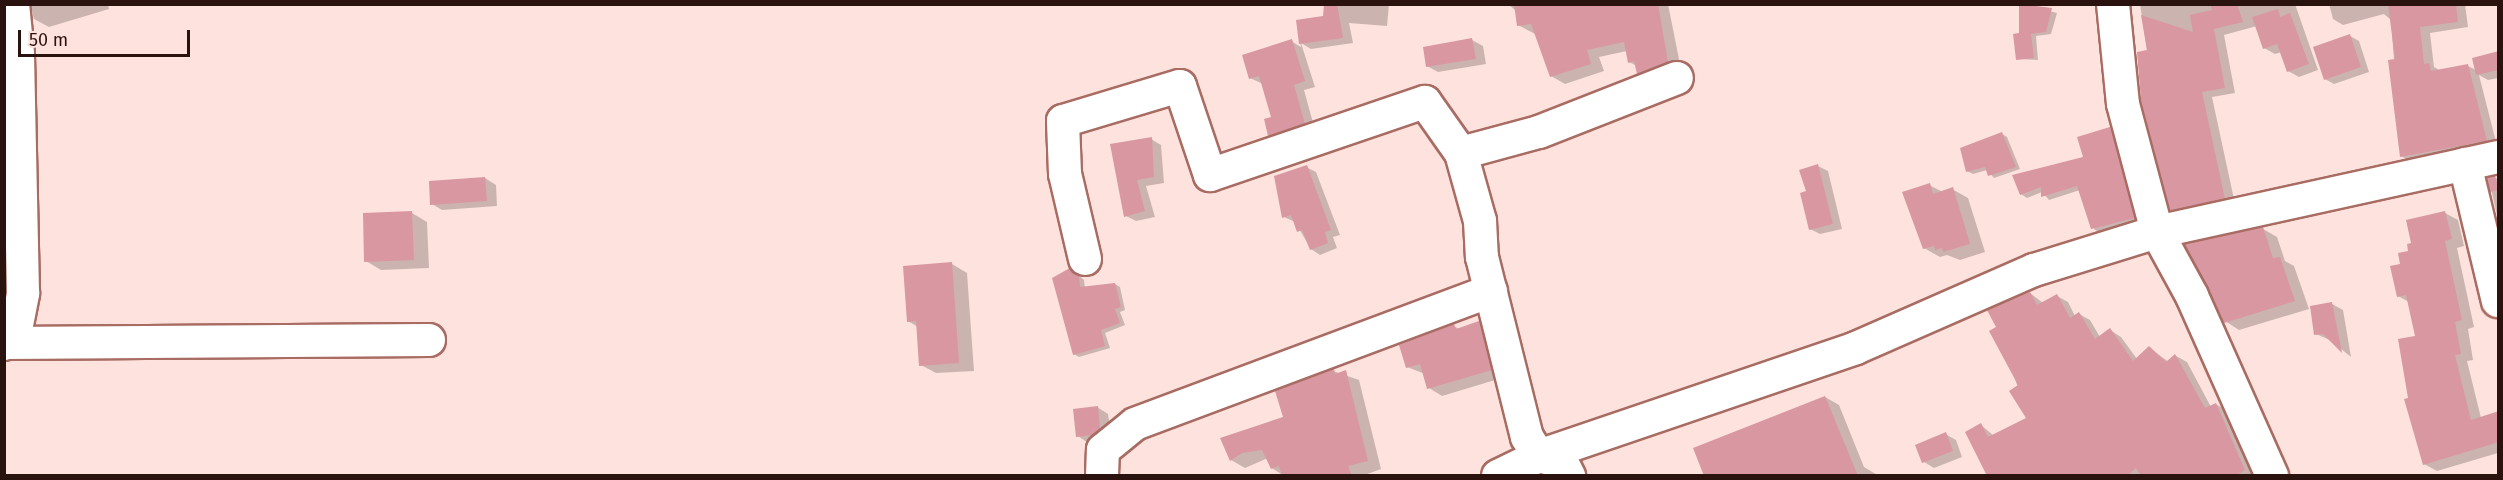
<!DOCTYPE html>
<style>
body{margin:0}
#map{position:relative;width:2503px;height:480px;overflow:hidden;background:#fee2dd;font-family:"Fira Sans",sans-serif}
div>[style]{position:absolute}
.shadow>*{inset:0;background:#0003}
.building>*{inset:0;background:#d897a1}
.roads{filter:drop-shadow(2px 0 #a86c63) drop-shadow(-2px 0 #a86c63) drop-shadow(0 2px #a86c63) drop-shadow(0 -2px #a86c63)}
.minor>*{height:32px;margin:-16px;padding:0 16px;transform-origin:16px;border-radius:16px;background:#fff}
span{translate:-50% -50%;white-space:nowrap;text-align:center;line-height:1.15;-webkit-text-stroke:4.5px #fee2dd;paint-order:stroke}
.frame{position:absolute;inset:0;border:6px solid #2a130f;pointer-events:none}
.scale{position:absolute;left:18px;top:30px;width:172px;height:27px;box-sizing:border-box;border:3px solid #2a130f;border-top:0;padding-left:8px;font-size:18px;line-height:21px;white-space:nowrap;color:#2a130f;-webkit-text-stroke:4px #fee2dd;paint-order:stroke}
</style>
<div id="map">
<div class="shadow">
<div style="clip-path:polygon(30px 4px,108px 4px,109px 9px,49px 27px,34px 19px)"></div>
<div style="clip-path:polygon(1325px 4px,1389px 4px,1387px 26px,1349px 23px,1353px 43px,1311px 49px,1301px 43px,1315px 87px,1304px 90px,1315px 130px,1280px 141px,1269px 135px,1273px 118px,1263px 84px,1250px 78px,1291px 41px,1301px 47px,1297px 21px,1324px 17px)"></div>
<div style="clip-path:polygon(1508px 4px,1668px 4px,1681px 69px,1651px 81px,1638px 73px,1637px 66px,1629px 62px,1627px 51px,1599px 57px,1604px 71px,1565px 84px,1551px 76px,1537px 35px,1518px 25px,1516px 11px)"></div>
<div style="clip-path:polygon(2021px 4px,2057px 13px,2051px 34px,2036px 36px,2038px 60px,2017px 59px)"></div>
<div style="clip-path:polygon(2140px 4px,2295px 4px,2318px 70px,2299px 77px,2288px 71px,2282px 52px,2275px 54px,2264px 48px,2257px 26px,2224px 35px,2235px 93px,2212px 97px,2235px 204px,2182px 216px,2171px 210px)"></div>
<div style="clip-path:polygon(2329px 4px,2465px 4px,2468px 27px,2430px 33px,2434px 67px,2441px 71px,2468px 66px,2476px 70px,2498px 53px,2498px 78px,2488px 80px,2479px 75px,2497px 146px,2412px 162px,2401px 156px,2391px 20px,2384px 14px,2343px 25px,2333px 19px)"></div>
<div style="clip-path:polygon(2350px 36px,2359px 41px,2369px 72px,2334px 84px,2325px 79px)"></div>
<div style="clip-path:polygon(1472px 40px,1483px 46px,1486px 64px,1438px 72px,1427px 66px)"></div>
<div style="clip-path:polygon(2110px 129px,2117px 132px,2141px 222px,2100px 233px,2094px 229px,2080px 190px,2049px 200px,2042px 192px,2027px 198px,2021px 194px,2085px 158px)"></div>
<div style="clip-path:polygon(2002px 134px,2007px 137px,2020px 169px,1994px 178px,1987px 170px,1973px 174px,1967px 171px)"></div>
<div style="clip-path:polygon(1151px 139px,1161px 145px,1164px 183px,1146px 186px,1155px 217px,1136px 221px,1126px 216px,1111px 146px)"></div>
<div style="clip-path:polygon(1818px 166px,1828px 171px,1842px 229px,1820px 234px,1810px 229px)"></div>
<div style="clip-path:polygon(1306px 167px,1316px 172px,1340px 235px,1333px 237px,1337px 248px,1320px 255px,1311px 249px,1295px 222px,1284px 217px)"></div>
<div style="clip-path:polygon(485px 178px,496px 185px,497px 206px,442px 210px,432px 204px,430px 182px)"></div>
<div style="clip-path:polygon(2498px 178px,2498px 220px,2489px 179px)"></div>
<div style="clip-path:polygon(1929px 185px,1943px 192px,1952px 189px,1968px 198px,1985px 252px,1960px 260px,1947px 255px,1940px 257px,1924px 248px)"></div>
<div style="clip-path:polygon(412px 213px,427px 222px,429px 268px,381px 270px,366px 261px)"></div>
<div style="clip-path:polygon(2445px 213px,2458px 220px,2464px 246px,2457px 248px,2474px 327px,2468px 329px,2473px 360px,2467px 361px,2481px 418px,2498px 413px,2498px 453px,2437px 471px,2424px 464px,2409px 399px,2417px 337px,2409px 302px,2398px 296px,2402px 265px)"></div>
<div style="clip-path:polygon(2263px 229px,2277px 237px,2285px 261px,2294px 266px,2309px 309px,2239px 330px,2225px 321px)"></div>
<div style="clip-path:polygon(952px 264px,967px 273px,974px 371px,936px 373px,921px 365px,918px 327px,908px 321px)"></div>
<div style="clip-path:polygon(1076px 273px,1084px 280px,1085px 288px,1115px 284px,1120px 287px,1125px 310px,1120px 312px,1125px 325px,1105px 333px,1110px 348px,1079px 357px,1074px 354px)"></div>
<div style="clip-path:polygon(2030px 293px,2043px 303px,2057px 296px,2068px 302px,2075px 316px,2079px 314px,2090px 320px,2100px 337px,2110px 330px,2121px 337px,2137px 359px,2149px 348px,2169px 362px,2176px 356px,2187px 362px,2211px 407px,2216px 404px,2227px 411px,2254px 476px,1989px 476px,1981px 425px,1994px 436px,2028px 418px,1998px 328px)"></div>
<div style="clip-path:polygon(2332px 304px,2343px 310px,2351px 357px,2330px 340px,2316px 334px)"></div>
<div style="clip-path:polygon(1479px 322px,1493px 330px,1505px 377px,1442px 396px,1429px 388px,1425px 374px,1407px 367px,1454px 326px,1459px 329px)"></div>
<div style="clip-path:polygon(1333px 371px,1359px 380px,1381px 469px,1362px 476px,1284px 476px,1272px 468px,1268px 458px,1245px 468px,1231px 460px,1285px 418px)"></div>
<div style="clip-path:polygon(1825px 397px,1839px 405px,1864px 467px,1879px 476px,1705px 476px)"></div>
<div style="clip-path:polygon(1097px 407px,1108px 414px,1111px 435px,1104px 441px,1088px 443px,1078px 436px)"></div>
<div style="clip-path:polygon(1945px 434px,1956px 440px,1962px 457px,1934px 468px,1924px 462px)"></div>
</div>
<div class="building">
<div style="clip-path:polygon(1324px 4px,1337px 4px,1343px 38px,1299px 44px,1296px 20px,1323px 16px)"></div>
<div style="clip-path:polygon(1514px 4px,1658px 4px,1668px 62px,1637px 74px,1634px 61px,1628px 63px,1624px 42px,1587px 50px,1591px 64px,1550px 77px,1531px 24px,1517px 26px)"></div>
<div style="clip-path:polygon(2019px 4px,2052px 8px,2046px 32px,2031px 34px,2034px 58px,2016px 60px,2013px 34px,2019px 33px)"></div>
<div style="clip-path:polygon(2210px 4px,2237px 4px,2243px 22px,2214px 29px,2225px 88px,2202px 92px,2225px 199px,2170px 211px,2141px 101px,2137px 52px,2147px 50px,2141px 15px,2193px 32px,2190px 15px,2212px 10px)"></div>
<div style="clip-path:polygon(2388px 4px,2456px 4px,2458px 22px,2420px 27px,2424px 64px,2429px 63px,2431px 71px,2468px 64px,2487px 141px,2400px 157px,2388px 60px,2395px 59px)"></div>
<div style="clip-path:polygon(2278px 9px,2280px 17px,2290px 13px,2309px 64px,2287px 72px,2277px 44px,2263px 49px,2252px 17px)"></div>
<div style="clip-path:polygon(2350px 34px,2361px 67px,2324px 80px,2313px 47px)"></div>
<div style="clip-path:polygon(1472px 38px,1476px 59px,1426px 67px,1423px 47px)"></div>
<div style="clip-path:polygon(1292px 39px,1305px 81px,1294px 85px,1305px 124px,1268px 136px,1264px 119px,1271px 117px,1259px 76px,1249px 79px,1242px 55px)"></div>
<div style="clip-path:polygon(2499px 51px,2499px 70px,2476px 75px,2472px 58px)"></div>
<div style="clip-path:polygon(2110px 127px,2135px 218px,2091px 229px,2077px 186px,2041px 197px,2041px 187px,2020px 195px,2012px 175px,2083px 157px,2077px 137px)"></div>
<div style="clip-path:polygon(2002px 132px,2016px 167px,1988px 176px,1985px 167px,1966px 172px,1960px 148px)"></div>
<div style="clip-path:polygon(1152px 137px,1154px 177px,1137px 180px,1145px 211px,1124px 217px,1110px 144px)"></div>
<div style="clip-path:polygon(1818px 164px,1833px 224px,1809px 230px,1800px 193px,1806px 191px,1799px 170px)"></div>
<div style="clip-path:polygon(1307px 165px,1331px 230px,1325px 232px,1328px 243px,1310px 250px,1302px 230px,1297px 232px,1291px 215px,1282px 218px,1274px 176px)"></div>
<div style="clip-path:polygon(2495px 176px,2499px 190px,2490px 192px,2487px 178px)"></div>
<div style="clip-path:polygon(485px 177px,487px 201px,430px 205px,429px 181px)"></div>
<div style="clip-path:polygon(1930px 183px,1933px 194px,1953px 187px,1970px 244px,1943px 252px,1942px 248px,1935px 250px,1934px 246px,1923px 249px,1902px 192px)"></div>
<div style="clip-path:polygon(412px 211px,414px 260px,364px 262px,363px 213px)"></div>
<div style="clip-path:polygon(2445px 211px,2452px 239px,2445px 241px,2462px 320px,2455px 322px,2461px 354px,2455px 355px,2471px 420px,2499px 411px,2499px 442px,2423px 465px,2404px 399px,2408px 398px,2398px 339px,2415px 336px,2406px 295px,2397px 297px,2390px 266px,2400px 264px,2398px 253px,2408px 251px,2407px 244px,2411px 243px,2406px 220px)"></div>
<div style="clip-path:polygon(2263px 227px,2273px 258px,2280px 257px,2295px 301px,2224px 323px,2184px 244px)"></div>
<div style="clip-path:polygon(952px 262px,959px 363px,919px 366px,916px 321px,907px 322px,903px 266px)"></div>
<div style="clip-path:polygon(1070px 268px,1079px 276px,1080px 287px,1115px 283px,1121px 307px,1115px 309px,1120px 323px,1101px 330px,1105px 346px,1073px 355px,1052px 278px)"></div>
<div style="clip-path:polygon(2030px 292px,2037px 305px,2057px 294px,2070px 318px,2079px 312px,2095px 339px,2110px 328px,2133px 361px,2149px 346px,2166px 362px,2175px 354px,2205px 408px,2216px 403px,2245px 470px,2235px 476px,2141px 476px,2136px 468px,2127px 476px,1987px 476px,1965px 432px,1981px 423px,1988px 437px,2026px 418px,2009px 391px,2018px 385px,1989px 331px,1996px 327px,1987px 310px)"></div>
<div style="clip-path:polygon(2332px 302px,2342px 353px,2323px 334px,2314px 335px,2310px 306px)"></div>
<div style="clip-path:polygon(1479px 321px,1492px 370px,1427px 389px,1420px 364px,1406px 368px,1399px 345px,1454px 324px,1456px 329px)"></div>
<div style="clip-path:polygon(1334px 369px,1335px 374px,1346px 370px,1368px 461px,1348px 466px,1352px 476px,1282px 476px,1279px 466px,1271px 469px,1262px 450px,1242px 453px,1230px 461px,1220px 438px,1283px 417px,1275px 391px)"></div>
<div style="clip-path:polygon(1825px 396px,1858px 476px,1704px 476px,1693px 448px)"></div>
<div style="clip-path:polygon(1098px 406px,1100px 429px,1092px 435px,1076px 437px,1073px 409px)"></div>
<div style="clip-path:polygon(1946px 432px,1953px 451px,1922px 463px,1915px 445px)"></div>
</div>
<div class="roads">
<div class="minor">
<div style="left:2113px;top:4px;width:100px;rotate:84.3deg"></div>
<div style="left:2123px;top:104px;width:132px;rotate:75.1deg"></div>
<div style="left:2157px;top:232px;width:73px;rotate:61.3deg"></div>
<div style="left:2192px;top:296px;width:197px;rotate:66deg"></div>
<div style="left:1461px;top:153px;width:81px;rotate:-15.1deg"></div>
<div style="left:1539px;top:132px;width:148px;rotate:-21.4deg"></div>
<div style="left:2465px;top:164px;width:141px;rotate:76.5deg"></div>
<div style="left:1085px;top:259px;width:87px;rotate:-103.2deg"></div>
<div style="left:1065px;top:174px;width:53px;rotate:-92.2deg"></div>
<div style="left:1063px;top:121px;width:122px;rotate:-16.7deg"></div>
<div style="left:1180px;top:86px;width:94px;rotate:71.4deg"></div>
<div style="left:1210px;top:175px;width:227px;rotate:-18.8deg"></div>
<div style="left:1425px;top:102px;width:62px;rotate:54.8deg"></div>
<div style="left:1461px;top:153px;width:71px;rotate:74.4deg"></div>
<div style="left:1480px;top:221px;width:36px;rotate:87deg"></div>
<div style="left:1482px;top:257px;width:186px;rotate:76deg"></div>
<div style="left:1527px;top:437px;width:22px;rotate:58deg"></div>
<div style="left:1539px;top:456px;width:24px;rotate:15deg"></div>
<div style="left:1562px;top:462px;width:16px;rotate:63deg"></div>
<div style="left:5px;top:343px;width:424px;rotate:-0.4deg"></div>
<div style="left:4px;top:344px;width:23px;rotate:-56deg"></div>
<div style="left:17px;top:325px;width:33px;rotate:-79deg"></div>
<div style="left:23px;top:293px;width:239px;rotate:-91.2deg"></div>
<div style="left:18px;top:54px;width:50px;rotate:-95.7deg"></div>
<div style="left:1102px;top:476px;width:26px;rotate:-88deg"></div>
<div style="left:1103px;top:450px;width:41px;rotate:-39.1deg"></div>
<div style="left:1135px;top:424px;width:380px;rotate:-20.5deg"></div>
<div style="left:1498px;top:476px;width:46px;rotate:-26deg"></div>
<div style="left:1539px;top:456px;width:335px;rotate:-18.8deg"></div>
<div style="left:1856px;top:348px;width:194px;rotate:-23.7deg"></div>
<div style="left:2034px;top:270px;width:129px;rotate:-17.2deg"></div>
<div style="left:2157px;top:232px;width:349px;rotate:-12.4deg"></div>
</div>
</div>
<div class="frame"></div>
<div class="scale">50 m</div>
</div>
